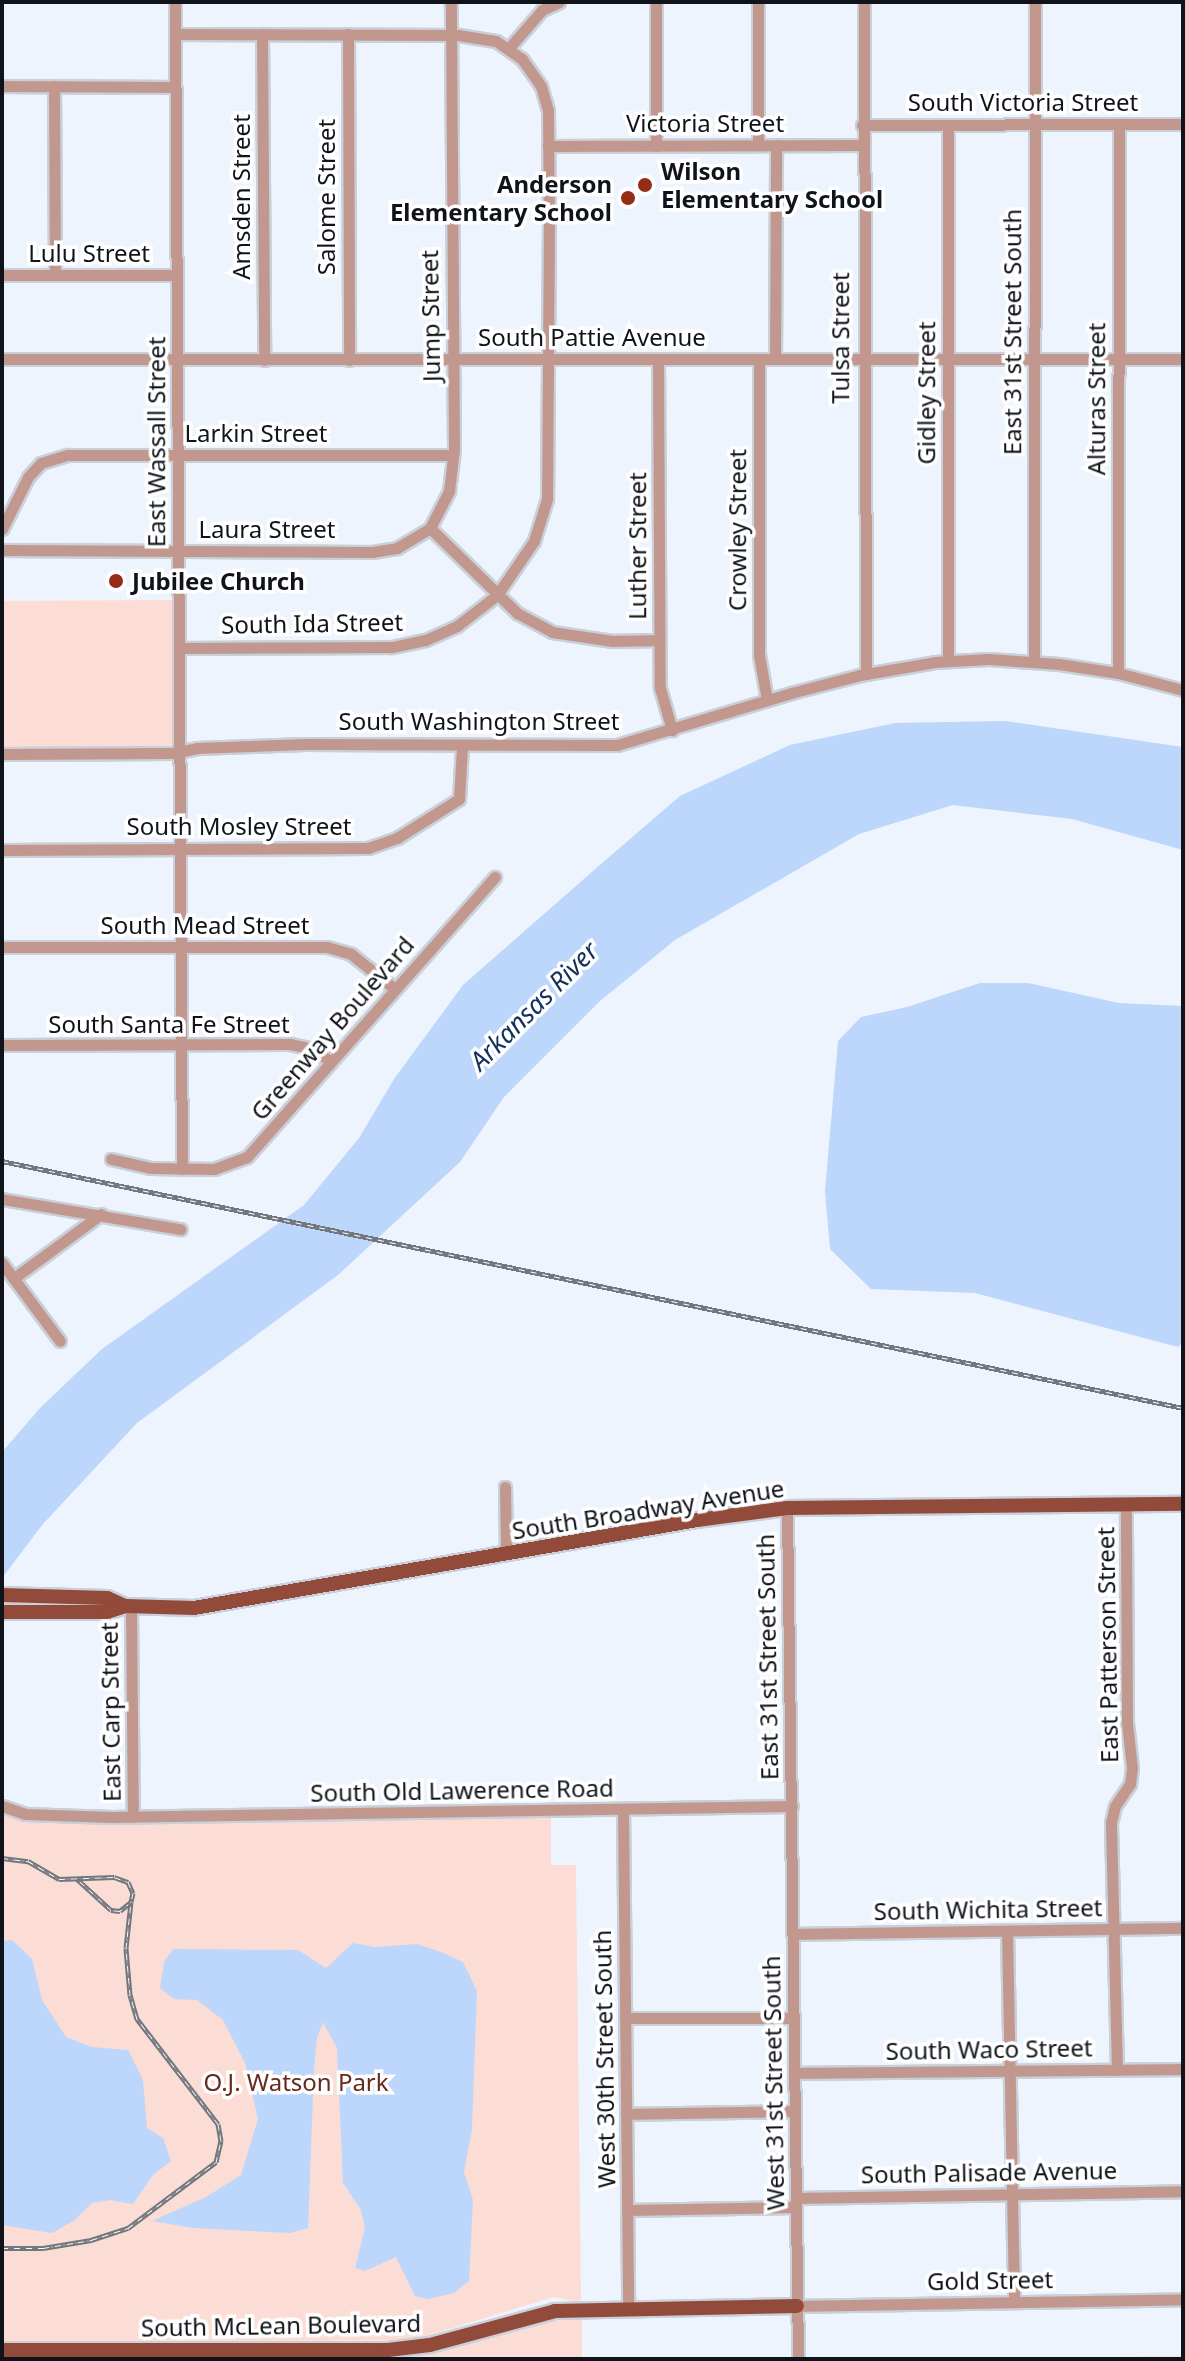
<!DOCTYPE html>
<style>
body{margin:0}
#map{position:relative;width:1185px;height:2361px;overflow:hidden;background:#edf4fe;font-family:"Noto Sans",sans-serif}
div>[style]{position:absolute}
.green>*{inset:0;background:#fbddd6}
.water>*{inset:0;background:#bdd6fb}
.roads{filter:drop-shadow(2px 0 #cad0da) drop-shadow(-2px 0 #cad0da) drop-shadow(0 2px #cad0da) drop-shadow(0 -2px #cad0da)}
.minor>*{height:11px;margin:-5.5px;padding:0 5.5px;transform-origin:5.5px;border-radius:5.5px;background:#c2988e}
.major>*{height:14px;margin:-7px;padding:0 7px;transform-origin:7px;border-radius:7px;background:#924a3a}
.rail>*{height:5px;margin-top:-2.5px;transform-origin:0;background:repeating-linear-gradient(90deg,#fff 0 6px,#71777e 0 12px);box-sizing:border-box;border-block:2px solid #71777e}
.dots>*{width:22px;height:22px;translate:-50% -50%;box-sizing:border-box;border:4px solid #fff;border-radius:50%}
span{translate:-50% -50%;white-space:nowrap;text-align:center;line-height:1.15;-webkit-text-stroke:7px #fff;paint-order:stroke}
.street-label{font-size:24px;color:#10141a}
.poi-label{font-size:24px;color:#10141a;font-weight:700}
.left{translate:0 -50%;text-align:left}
.right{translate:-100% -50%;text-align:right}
.park-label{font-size:24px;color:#652a1d}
.water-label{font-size:26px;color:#12315e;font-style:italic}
.frame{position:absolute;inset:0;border:4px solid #10141a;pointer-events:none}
</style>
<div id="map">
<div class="green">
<div style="clip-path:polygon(173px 600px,172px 744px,161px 748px,2px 748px,2px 601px)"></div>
<div style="clip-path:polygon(2px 1812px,27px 1820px,142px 1825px,551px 1816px,551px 1865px,576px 1865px,581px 2302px,554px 2297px,413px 2340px,2px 2344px)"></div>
<div style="clip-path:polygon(582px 2318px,582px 2359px,393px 2359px,429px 2354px,534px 2323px)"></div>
<div style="clip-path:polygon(1183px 2356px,1183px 2359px,917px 2359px)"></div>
</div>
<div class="water">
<div style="clip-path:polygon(1005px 721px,1183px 747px,1183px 850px,1072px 819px,953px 805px,859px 834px,675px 940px,600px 1001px,504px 1097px,460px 1162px,338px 1275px,137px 1423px,43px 1524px,2px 1578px,2px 1452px,41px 1407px,102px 1349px,304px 1205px,359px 1138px,394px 1079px,463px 985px,601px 864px,680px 796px,790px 745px,895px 723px)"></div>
<div style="clip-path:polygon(980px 983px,1028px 983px,1119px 1003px,1183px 1006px,1183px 1342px,1178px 1347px,975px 1293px,871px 1289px,830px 1249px,825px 1191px,838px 1041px,861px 1017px,907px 1007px)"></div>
<div style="clip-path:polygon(12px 1940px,32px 1959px,42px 2000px,66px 2037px,92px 2047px,128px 2050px,143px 2080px,147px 2128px,163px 2138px,171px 2161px,153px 2175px,133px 2204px,110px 2200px,92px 2203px,75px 2220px,52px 2233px,2px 2225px,2px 1941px)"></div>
<div style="clip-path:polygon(353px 1943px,375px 1947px,417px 1944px,441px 1952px,463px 1962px,477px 1991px,472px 2129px,464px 2172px,473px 2200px,469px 2281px,454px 2293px,428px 2299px,415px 2296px,396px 2257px,365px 2271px,355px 2268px,365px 2228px,361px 2210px,343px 2183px,337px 2048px,323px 2022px,317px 2038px,314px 2070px,308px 2228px,290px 2233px,193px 2228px,152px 2221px,206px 2197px,241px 2175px,258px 2119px,245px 2063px,223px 2020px,197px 2000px,174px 1999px,160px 1988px,164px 1962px,173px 1949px,298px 1950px,326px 1968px)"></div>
</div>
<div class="roads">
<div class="minor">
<div style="left:175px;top:2px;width:1167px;rotate:89.66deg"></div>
<div style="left:758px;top:2px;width:143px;rotate:90deg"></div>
<div style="left:864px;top:2px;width:672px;rotate:89.83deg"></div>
<div style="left:175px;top:34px;width:283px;rotate:0.2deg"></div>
<div style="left:458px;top:35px;width:38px;rotate:9deg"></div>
<div style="left:496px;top:41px;width:32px;rotate:35deg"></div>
<div style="left:522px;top:59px;width:33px;rotate:55deg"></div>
<div style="left:541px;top:86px;width:26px;rotate:74deg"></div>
<div style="left:548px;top:111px;width:110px;rotate:89.5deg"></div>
<div style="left:549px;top:221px;width:278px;rotate:90.4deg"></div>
<div style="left:547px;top:499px;width:44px;rotate:107.2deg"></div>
<div style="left:534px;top:541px;width:65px;rotate:124.4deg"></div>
<div style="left:497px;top:595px;width:51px;rotate:142.2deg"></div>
<div style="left:457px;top:626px;width:35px;rotate:156deg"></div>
<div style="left:425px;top:640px;width:35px;rotate:168deg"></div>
<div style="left:391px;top:647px;width:212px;rotate:179.7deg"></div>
<div style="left:262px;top:34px;width:326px;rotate:89.6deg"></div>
<div style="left:348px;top:34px;width:326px;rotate:89.8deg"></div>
<div style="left:509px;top:48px;width:50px;rotate:-49deg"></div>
<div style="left:542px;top:10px;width:19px;rotate:-25deg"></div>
<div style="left:2px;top:86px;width:173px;rotate:0.3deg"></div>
<div style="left:54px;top:86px;width:189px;rotate:89.7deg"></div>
<div style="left:862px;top:125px;width:321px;rotate:-0.2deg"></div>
<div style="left:948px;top:125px;width:536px;rotate:90deg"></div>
<div style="left:548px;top:146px;width:314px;rotate:-0.2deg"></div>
<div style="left:656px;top:146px;width:144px;rotate:-90deg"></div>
<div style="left:2px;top:275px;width:174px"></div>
<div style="left:2px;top:359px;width:1181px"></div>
<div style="left:658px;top:359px;width:329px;rotate:89.7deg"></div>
<div style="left:660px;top:688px;width:44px;rotate:74.1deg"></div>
<div style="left:759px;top:359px;width:296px;rotate:90deg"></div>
<div style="left:759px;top:655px;width:46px;rotate:79.9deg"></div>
<div style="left:775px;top:359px;width:214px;rotate:-89.7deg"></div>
<div style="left:430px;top:528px;width:122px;rotate:44.3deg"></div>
<div style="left:517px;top:613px;width:40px;rotate:28deg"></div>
<div style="left:552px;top:632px;width:61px;rotate:8.5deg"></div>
<div style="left:612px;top:641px;width:47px;rotate:-1.2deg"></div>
<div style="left:2px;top:529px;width:58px;rotate:-63.4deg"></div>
<div style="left:28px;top:477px;width:19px;rotate:-47deg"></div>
<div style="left:41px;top:463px;width:28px;rotate:-17deg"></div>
<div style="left:68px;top:455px;width:385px"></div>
<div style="left:2px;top:550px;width:370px;rotate:0.3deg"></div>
<div style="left:372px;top:552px;width:25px;rotate:-9deg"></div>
<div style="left:397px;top:548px;width:39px;rotate:-31deg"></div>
<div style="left:430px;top:528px;width:42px;rotate:-62.8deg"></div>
<div style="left:449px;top:491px;width:42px;rotate:-83.2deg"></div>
<div style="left:454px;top:449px;width:447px;rotate:-90.4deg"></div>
<div style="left:1034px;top:662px;width:660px;rotate:-89.91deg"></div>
<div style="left:1118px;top:673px;width:549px;rotate:-89.9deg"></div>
<div style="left:2px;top:754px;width:170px;rotate:-0.3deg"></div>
<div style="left:172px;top:753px;width:25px;rotate:-11deg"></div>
<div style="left:197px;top:748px;width:108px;rotate:-2.1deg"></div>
<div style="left:305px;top:744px;width:312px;rotate:0.2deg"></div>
<div style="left:617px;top:745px;width:182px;rotate:-16.6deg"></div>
<div style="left:791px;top:693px;width:71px;rotate:-14.6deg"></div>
<div style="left:860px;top:675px;width:76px;rotate:-9.8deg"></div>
<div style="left:935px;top:662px;width:54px;rotate:-3.2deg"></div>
<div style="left:989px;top:659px;width:70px;rotate:4.1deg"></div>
<div style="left:1059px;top:664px;width:60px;rotate:8.7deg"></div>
<div style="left:1118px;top:673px;width:67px;rotate:14.7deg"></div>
<div style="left:2px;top:850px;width:366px;rotate:-0.3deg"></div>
<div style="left:368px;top:848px;width:31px;rotate:-19deg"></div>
<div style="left:397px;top:838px;width:73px;rotate:-32.2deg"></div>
<div style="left:459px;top:799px;width:52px;rotate:-86.7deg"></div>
<div style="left:2px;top:947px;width:325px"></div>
<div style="left:327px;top:947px;width:25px;rotate:16deg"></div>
<div style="left:351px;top:954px;width:56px;rotate:38.5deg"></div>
<div style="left:2px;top:1045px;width:288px;rotate:-0.2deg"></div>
<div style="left:290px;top:1044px;width:19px;rotate:12deg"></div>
<div style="left:309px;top:1048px;width:26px;rotate:31deg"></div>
<div style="left:111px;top:1159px;width:41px;rotate:12.7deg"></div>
<div style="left:151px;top:1168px;width:63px;rotate:0.9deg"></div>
<div style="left:214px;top:1169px;width:35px;rotate:-20deg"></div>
<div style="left:247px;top:1157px;width:374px;rotate:-48.5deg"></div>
<div style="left:2px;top:1199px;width:181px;rotate:9.6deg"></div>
<div style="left:2px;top:1263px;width:97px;rotate:53.4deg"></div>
<div style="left:14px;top:1278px;width:108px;rotate:-36.3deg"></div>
<div style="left:505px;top:1487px;width:67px;rotate:89.1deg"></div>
<div style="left:787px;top:1508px;width:851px;rotate:89.26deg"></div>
<div style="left:131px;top:1606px;width:211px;rotate:89.5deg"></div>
<div style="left:2px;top:1806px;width:24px;rotate:19deg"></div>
<div style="left:25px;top:1814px;width:86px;rotate:2deg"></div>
<div style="left:111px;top:1817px;width:681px;rotate:-0.93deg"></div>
<div style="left:623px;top:1809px;width:499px;rotate:89.4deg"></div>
<div style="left:1007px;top:1931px;width:371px;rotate:88.9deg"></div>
<div style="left:794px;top:1934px;width:389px;rotate:-0.9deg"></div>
<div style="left:625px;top:2018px;width:169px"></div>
<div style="left:1117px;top:2070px;width:247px;rotate:-91.4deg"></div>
<div style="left:1111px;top:1823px;width:17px;rotate:-77deg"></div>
<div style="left:1115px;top:1806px;width:27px;rotate:-56deg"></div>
<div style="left:1130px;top:1784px;width:16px;rotate:-83deg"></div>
<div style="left:1132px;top:1768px;width:45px;rotate:-96.3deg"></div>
<div style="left:1127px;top:1723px;width:219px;rotate:-90.3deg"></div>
<div style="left:795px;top:2073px;width:388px;rotate:-0.6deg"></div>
<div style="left:626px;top:2114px;width:169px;rotate:-1deg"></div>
<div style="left:796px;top:2198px;width:387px;rotate:-1deg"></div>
<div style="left:627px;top:2210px;width:169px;rotate:-1deg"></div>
<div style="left:797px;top:2306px;width:386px;rotate:-1deg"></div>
</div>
<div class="major">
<div style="left:2px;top:1595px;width:105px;rotate:1.6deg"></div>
<div style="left:107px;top:1598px;width:20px;rotate:24deg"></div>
<div style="left:2px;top:1612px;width:105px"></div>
<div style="left:107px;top:1612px;width:19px;rotate:-18deg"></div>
<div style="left:125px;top:1606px;width:69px;rotate:1.7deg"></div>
<div style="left:194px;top:1608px;width:511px;rotate:-9.92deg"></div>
<div style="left:697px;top:1520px;width:91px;rotate:-7.6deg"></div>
<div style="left:787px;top:1508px;width:396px;rotate:-0.6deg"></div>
<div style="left:2px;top:2350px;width:386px"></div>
<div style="left:388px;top:2350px;width:42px;rotate:-6.8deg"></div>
<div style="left:430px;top:2345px;width:130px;rotate:-15.2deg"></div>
<div style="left:555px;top:2311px;width:242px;rotate:-1.2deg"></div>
</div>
</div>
<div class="rail">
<div style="left:2px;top:1161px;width:1207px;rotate:11.81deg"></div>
<div style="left:2px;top:1858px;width:26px;rotate:7deg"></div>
<div style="left:28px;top:1861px;width:36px;rotate:30deg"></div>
<div style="left:59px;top:1879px;width:55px;rotate:-2.1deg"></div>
<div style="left:114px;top:1877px;width:15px;rotate:20deg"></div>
<div style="left:128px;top:1882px;width:12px;rotate:66deg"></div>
<div style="left:133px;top:1893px;width:9px;rotate:103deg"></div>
<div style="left:131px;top:1902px;width:14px;rotate:141deg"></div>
<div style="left:120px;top:1911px;width:9px;rotate:-174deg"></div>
<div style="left:111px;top:1910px;width:46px;rotate:-137.6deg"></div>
<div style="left:2px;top:2248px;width:41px"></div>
<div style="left:43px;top:2248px;width:49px;rotate:-9.5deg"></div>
<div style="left:91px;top:2240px;width:39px;rotate:-18deg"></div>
<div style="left:128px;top:2228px;width:110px;rotate:-36.9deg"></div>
<div style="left:216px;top:2162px;width:22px;rotate:-77deg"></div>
<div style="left:221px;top:2141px;width:17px;rotate:-100deg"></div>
<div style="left:218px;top:2124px;width:133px;rotate:-127.6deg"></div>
<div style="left:137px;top:2019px;width:25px;rotate:-106deg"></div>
<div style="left:130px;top:1995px;width:47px;rotate:-94.9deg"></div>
<div style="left:126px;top:1948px;width:46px;rotate:-83.8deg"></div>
</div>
<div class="dots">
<div style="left:645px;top:185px;background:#952c15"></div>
<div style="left:628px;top:198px;background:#952c15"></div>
<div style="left:116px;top:581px;background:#952c15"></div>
</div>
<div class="street-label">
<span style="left:1023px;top:102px">South Victoria Street</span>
<span style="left:705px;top:123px">Victoria Street</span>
<span style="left:241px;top:197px;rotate:-90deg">Amsden Street</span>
<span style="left:326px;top:197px;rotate:-90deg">Salome Street</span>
<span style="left:89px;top:253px">Lulu Street</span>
<span style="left:430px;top:316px;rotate:-91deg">Jump Street</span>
<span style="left:1012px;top:332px;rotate:-90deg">East 31st Street South</span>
<span style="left:592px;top:337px">South Pattie Avenue</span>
<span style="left:840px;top:338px;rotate:-90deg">Tulsa Street</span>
<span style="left:926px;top:393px;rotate:-90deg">Gidley Street</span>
<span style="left:1096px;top:399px;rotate:-90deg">Alturas Street</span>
<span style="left:256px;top:433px">Larkin Street</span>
<span style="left:156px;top:442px;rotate:-90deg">East Wassall Street</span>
<span style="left:267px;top:529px">Laura Street</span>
<span style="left:737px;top:530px;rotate:-90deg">Crowley Street</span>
<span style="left:637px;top:546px;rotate:-90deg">Luther Street</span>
<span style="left:312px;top:623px;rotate:-1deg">South Ida Street</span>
<span style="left:479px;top:721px">South Washington Street</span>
<span style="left:239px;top:826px">South Mosley Street</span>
<span style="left:205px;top:925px">South Mead Street</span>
<span style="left:169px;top:1024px">South Santa Fe Street</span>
<span style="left:332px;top:1028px;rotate:-49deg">Greenway Boulevard</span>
<span style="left:648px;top:1509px;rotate:-9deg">South Broadway Avenue</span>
<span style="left:1107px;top:1645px;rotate:-91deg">East Patterson Street</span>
<span style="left:767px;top:1657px;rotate:-91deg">East 31st Street South</span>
<span style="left:110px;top:1712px;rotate:-91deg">East Carp Street</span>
<span style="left:462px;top:1790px;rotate:-1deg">South Old Lawerence Road</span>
<span style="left:988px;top:1909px;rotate:-1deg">South Wichita Street</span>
<span style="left:989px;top:2049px;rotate:-1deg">South Waco Street</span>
<span style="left:604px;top:2059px;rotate:-91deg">West 30th Street South</span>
<span style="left:773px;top:2083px;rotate:-91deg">West 31st Street South</span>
<span style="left:989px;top:2172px;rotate:-1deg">South Palisade Avenue</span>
<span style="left:990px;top:2280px;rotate:-1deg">Gold Street</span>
<span style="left:281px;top:2325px;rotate:-1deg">South McLean Boulevard</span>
</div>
<div class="poi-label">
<span class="left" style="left:661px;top:185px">Wilson<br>Elementary School</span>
<span class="right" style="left:612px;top:198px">Anderson<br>Elementary School</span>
<span class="left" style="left:132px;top:581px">Jubilee Church</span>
</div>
<div class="park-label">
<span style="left:296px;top:2082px">O.J. Watson Park</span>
</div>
<div class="water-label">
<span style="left:534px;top:1006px;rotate:-45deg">Arkansas River</span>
</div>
<div class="frame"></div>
</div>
